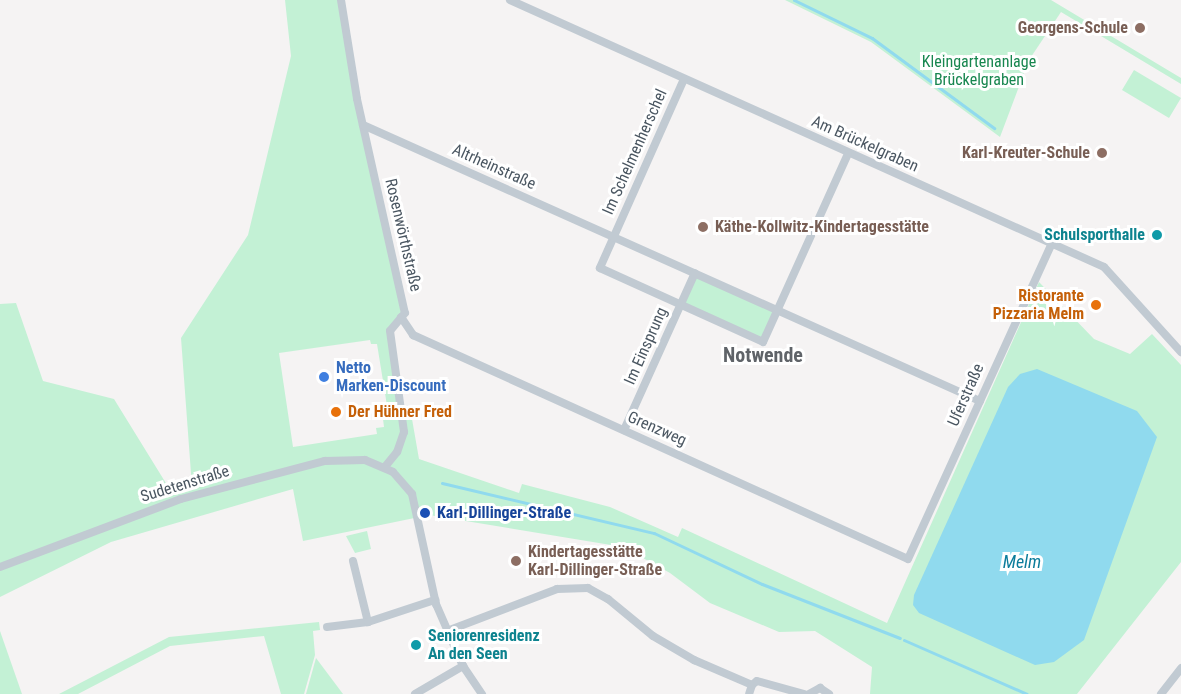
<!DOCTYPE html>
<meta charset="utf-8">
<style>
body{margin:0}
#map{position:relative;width:1181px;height:694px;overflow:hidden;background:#f5f3f3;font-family:"Roboto Condensed",sans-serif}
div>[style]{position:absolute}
.green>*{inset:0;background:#c3f1d5}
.water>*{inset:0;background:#90daee}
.stream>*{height:3px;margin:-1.5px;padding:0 1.5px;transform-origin:1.5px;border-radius:1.5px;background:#90daee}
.minor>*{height:8px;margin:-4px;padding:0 4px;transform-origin:4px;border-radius:4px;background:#c1cad2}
.dots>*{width:16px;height:16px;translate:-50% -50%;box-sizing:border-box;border:3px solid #fff;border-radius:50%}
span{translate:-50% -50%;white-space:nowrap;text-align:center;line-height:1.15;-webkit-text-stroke:6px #fff;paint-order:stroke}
.education-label{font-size:16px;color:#785e54;font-weight:700}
.right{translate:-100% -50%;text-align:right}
.left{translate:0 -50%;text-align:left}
.park-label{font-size:16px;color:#17864f}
.street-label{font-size:16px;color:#4a5661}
.culture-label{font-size:16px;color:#0d838f;font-weight:700}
.food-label{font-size:16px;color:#c56008;font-weight:700}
.shop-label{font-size:16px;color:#366cbe;font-weight:700}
.transit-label{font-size:16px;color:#164399;font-weight:700}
.water-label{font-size:18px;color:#0c7c9b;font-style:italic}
.quarter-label{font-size:20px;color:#5f6368;font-weight:700}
</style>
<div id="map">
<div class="green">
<div style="clip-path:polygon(evenodd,285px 0,338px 0,401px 312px,387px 330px,400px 421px,412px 419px,419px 459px,519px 493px,522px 484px,610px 507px,678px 537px,682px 528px,887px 623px,1039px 282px,1094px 339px,1130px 354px,1152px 334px,1181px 365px,1181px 562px,1077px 694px,870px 694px,872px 667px,815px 631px,779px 632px,710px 603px,670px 573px,623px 547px,429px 515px,303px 541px,293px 489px,111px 542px,0 597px,0 304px,16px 303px,43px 381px,114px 399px,172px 493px,192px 487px,181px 338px,248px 235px,291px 56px,285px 0,370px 340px,371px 344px,377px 344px,389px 418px,383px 419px,384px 427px,376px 428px,377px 434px,293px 447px,279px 353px,370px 340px)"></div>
<div style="clip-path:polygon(785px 0,1051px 0,1181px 78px,1181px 84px,1061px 12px,1029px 60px,1000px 137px,871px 42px)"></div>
<div style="clip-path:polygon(1134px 70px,1181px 98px,1169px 118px,1122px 90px)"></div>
<div style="clip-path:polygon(695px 273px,778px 310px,763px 342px,681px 305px)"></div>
<div style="clip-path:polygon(367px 531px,371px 549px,355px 553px,346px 536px)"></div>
<div style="clip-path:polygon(319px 622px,320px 630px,313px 631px,315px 655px,304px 694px,281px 694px,264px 636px,170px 646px,78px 694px,59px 694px,169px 637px)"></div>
<div style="clip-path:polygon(0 631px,22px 694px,0 694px)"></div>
<div style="clip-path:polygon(316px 658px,343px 694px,306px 694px)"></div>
</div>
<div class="water">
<div style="clip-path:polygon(1037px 369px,1137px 411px,1157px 437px,1084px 640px,1054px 662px,1035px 665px,919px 613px,913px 605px,914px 595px,1008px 387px,1020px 374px)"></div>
</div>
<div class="stream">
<div style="left:794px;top:0;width:87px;rotate:26deg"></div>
<div style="left:872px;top:38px;width:152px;rotate:36.4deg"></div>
<div style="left:442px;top:483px;width:218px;rotate:13.3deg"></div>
<div style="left:654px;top:533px;width:119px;rotate:25.3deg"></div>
<div style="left:762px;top:584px;width:148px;rotate:21.4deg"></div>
<div style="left:904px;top:640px;width:134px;rotate:23.7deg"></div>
</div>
<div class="minor">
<div style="left:341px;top:0;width:100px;rotate:80.8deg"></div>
<div style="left:357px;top:99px;width:219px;rotate:77.4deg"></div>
<div style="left:405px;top:313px;width:23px;rotate:130deg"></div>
<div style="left:390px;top:331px;width:102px;rotate:82.1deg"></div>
<div style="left:404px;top:432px;width:21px;rotate:109deg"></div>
<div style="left:397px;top:452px;width:19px;rotate:129deg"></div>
<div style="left:510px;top:0;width:651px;rotate:24.2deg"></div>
<div style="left:1104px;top:267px;width:115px;rotate:47.8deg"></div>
<div style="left:684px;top:79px;width:207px;rotate:114deg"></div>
<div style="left:600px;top:268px;width:179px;rotate:24.4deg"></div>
<div style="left:763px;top:342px;width:206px;rotate:-65.7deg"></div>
<div style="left:363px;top:125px;width:676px;rotate:24.1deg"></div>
<div style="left:401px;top:317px;width:22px;rotate:56deg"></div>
<div style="left:413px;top:335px;width:543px;rotate:24.35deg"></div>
<div style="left:908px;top:559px;width:347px;rotate:-65.5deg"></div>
<div style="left:624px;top:430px;width:172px;rotate:-65.7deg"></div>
<div style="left:353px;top:561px;width:63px;rotate:76.2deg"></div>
<div style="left:0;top:567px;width:193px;rotate:-20.6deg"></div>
<div style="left:181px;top:499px;width:149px;rotate:-14.8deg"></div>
<div style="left:325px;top:461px;width:40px;rotate:-1.4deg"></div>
<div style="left:365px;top:460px;width:30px;rotate:23deg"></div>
<div style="left:393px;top:472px;width:29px;rotate:49deg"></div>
<div style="left:412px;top:494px;width:113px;rotate:77.7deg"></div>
<div style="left:436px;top:604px;width:68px;rotate:66.5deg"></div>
<div style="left:463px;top:666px;width:34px;rotate:56deg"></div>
<div style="left:327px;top:627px;width:41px;rotate:-7deg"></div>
<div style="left:368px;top:622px;width:71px;rotate:-18.2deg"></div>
<div style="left:447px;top:631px;width:118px;rotate:-20.9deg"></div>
<div style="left:557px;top:589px;width:31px;rotate:-2deg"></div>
<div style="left:588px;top:588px;width:23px;rotate:29deg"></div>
<div style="left:608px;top:599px;width:58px;rotate:39.4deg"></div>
<div style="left:653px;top:636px;width:48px;rotate:30.3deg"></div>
<div style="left:694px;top:660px;width:63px;rotate:23.3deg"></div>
<div style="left:752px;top:685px;width:9px;rotate:108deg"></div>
<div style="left:752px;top:685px;width:6px;rotate:-39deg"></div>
<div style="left:757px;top:681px;width:49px;rotate:15.5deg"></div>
<div style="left:415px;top:694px;width:56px;rotate:-30.3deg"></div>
<div style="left:809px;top:694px;width:13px;rotate:-29deg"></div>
<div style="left:820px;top:688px;width:11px;rotate:34deg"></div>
<div style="left:1161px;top:694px;width:33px;rotate:-52deg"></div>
</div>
<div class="dots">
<div style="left:1140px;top:28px;background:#8d6e63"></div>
<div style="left:1102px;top:153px;background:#8d6e63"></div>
<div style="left:703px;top:227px;background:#8d6e63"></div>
<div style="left:1157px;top:235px;background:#0f9aa8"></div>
<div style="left:1096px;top:305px;background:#e8710a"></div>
<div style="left:324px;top:377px;background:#3f7fe0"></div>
<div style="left:336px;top:412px;background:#e8710a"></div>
<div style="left:425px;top:513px;background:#1a4fb4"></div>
<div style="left:516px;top:561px;background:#8d6e63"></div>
<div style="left:416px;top:645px;background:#0f9aa8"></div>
</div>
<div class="education-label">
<span class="right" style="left:1128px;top:28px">Georgens-Schule</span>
<span class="right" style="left:1090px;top:153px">Karl-Kreuter-Schule</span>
<span class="left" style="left:715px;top:227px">Käthe-Kollwitz-Kindertagesstätte</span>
<span class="left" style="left:528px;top:561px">Kindertagesstätte<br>Karl-Dillinger-Straße</span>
</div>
<div class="park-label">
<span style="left:979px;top:71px">Kleingartenanlage<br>Brückelgraben</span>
</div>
<div class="street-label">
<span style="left:865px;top:144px;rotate:24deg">Am Brückelgraben</span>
<span style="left:635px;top:152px;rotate:-66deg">Im Schelmenherschel</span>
<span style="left:494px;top:167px;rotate:24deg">Altrheinstraße</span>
<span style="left:403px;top:235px;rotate:77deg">Rosenwörthstraße</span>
<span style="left:646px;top:346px;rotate:-66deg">Im Einsprung</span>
<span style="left:966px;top:395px;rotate:-66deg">Uferstraße</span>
<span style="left:657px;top:429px;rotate:24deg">Grenzweg</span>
<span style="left:185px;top:484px;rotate:-17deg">Sudetenstraße</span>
</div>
<div class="culture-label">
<span class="right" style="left:1145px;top:235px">Schulsporthalle</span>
<span class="left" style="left:428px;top:645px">Seniorenresidenz<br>An den Seen</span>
</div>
<div class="food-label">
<span class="right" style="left:1084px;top:305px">Ristorante<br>Pizzaria Melm</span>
<span class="left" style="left:348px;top:412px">Der Hühner Fred</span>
</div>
<div class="shop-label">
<span class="left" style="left:336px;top:377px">Netto<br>Marken-Discount</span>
</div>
<div class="transit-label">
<span class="left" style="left:437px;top:513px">Karl-Dillinger-Straße</span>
</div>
<div class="water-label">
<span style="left:1022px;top:562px">Melm</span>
</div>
<div class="quarter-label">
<span style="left:763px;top:355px">Notwende</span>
</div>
</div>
